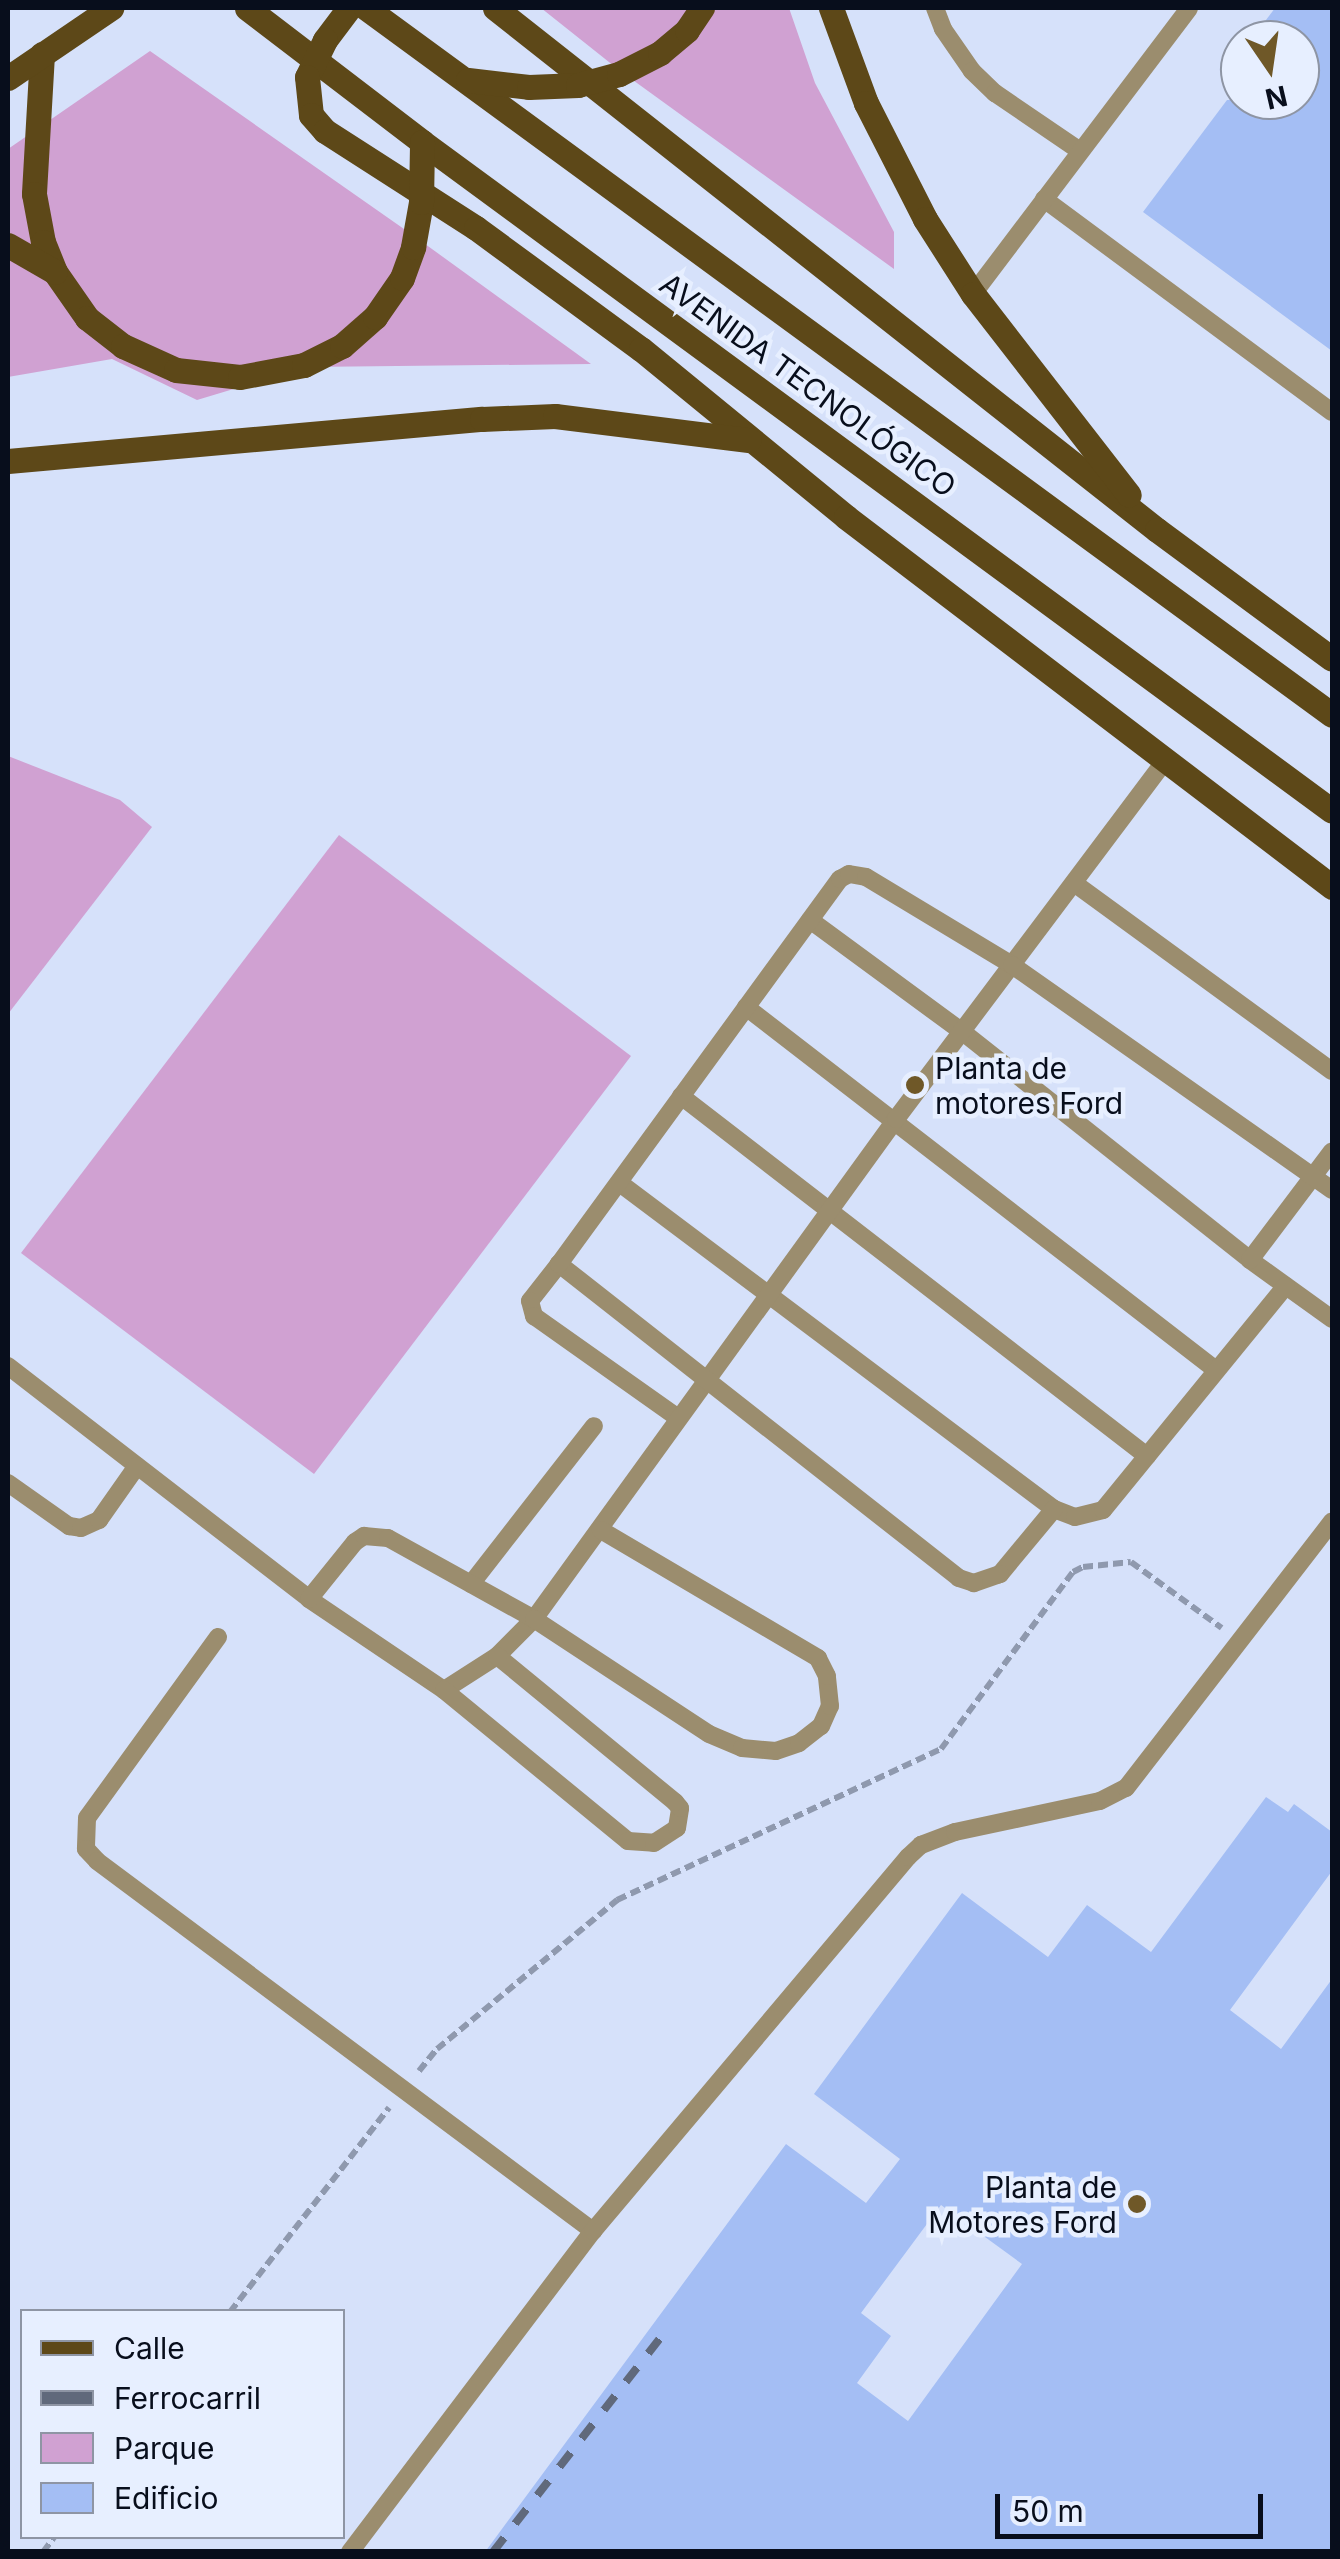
<!DOCTYPE html>
<meta charset="utf-8">
<style>
body{margin:0}
#map{position:relative;width:1340px;height:2559px;overflow:hidden;background:#d6e1fa;font-family:Inter,sans-serif}
div>[style]{position:absolute}
.green>*{inset:0;background:#d0a1d2}
.building>*{inset:0;background:#a4bef4}
.path>*{height:6px;margin-top:-3px;transform-origin:0;background:repeating-linear-gradient(90deg,#8f99ae 0 10px,transparent 0 15px)}
.lane>*{height:18px;margin:-9px;padding:0 9px;transform-origin:9px;border-radius:9px;background:#9b8d6e}
.primary>*{height:25px;margin:-12.5px;padding:0 12.5px;transform-origin:12.5px;border-radius:12.5px;background:#5d4818}
.rail>*{height:8px;margin-top:-4px;transform-origin:0;background:repeating-linear-gradient(90deg,#60697b 0 18px,transparent 0 36px)}
.dots>*{width:28px;height:28px;translate:-50% -50%;box-sizing:border-box;border:5px solid #e7efff;border-radius:50%}
span{translate:-50% -50%;white-space:nowrap;text-align:center;line-height:1.15;-webkit-text-stroke:9px #e7efff;paint-order:stroke}
.street-label{font-size:30px;color:#080e1c}
.poi-label{font-size:30px;color:#080e1c}
.left{translate:0 -50%;text-align:left}
.right{translate:-100% -50%;text-align:right}
.frame{position:absolute;inset:0;border:10px solid #080e1c;pointer-events:none}
.legend{position:absolute;left:20px;top:2309px;width:325px;height:230px;box-sizing:border-box;background:#e7efff;border:2px solid #8e95a4;margin:0;padding:12px 18px;list-style:none;font-size:30px;color:#080e1c}
.legend li{display:flex;align-items:center;gap:20px;height:50px}
.legend b{width:50px;border:2px solid #8e95a4}
.north{position:absolute;left:1220px;top:20px;width:100px;height:100px;box-sizing:border-box;background:#e7efff;border:2px solid #8e95a4;border-radius:50%;rotate:167deg;font-size:28px;font-weight:700;line-height:40px;text-align:center;color:#080e1c}
.north::after{content:'';display:block;margin:auto;width:35px;height:45px;background:#6f5828;clip-path:polygon(50% 0,100% 100%,50% 72%,0 100%)}
.scale{position:absolute;left:995px;top:2494px;width:268px;height:45px;box-sizing:border-box;border:5px solid #080e1c;border-top:0;padding-left:12px;font-size:30px;line-height:35px;white-space:nowrap;color:#080e1c;-webkit-text-stroke:8px #e7efff;paint-order:stroke}
</style>
<div id="map">
<div class="green">
<div style="clip-path:polygon(541px 8px,789px 8px,815px 83px,894px 232px,894px 269px,619px 70px)"></div>
<div style="clip-path:polygon(150px 51px,414px 236px,591px 364px,307px 367px,197px 400px,112px 359px,8px 377px,8px 149px)"></div>
<div style="clip-path:polygon(8px 756px,120px 800px,152px 827px,8px 1014px)"></div>
<div style="clip-path:polygon(339px 835px,631px 1056px,314px 1474px,21px 1253px)"></div>
</div>
<div class="building">
<div style="clip-path:polygon(1275px 8px,1332px 8px,1332px 351px,1143px 212px,1227px 100px,1300px 100px,1300px 40px,1251px 40px)"></div>
<div style="clip-path:polygon(evenodd,1266px 1797px,1288px 1812px,1294px 1804px,1332px 1832px,1332px 1871px,1230px 2010px,1281px 2049px,1332px 1979px,1332px 2552px,485px 2552px,786px 2144px,866px 2203px,900px 2159px,814px 2094px,962px 1893px,1048px 1957px,1087px 1905px,1151px 1952px,1266px 1797px,941px 2205px,1022px 2264px,908px 2421px,857px 2383px,891px 2336px,861px 2313px,941px 2205px)"></div>
</div>
<div class="path">
<div style="left:419px;top:2071px;width:28px;rotate:-51deg"></div>
<div style="left:437px;top:2049px;width:234px;rotate:-39.6deg"></div>
<div style="left:617px;top:1900px;width:357px;rotate:-25deg"></div>
<div style="left:941px;top:1749px;width:221px;rotate:-53.3deg"></div>
<div style="left:1073px;top:1572px;width:11px;rotate:-27deg"></div>
<div style="left:1083px;top:1567px;width:48px;rotate:-5.9deg"></div>
<div style="left:1131px;top:1562px;width:112px;rotate:36deg"></div>
<div style="left:230px;top:2312px;width:259px;rotate:-52.1deg"></div>
<div style="left:43px;top:2552px;width:20px;rotate:-53deg"></div>
</div>
<div class="lane">
<div style="left:935px;top:8px;width:22px;rotate:69deg"></div>
<div style="left:943px;top:29px;width:51px;rotate:55.4deg"></div>
<div style="left:972px;top:71px;width:32px;rotate:44deg"></div>
<div style="left:995px;top:93px;width:103px;rotate:34.3deg"></div>
<div style="left:1044px;top:199px;width:358px;rotate:36.5deg"></div>
<div style="left:973px;top:294px;width:358px;rotate:-52.9deg"></div>
<div style="left:1074px;top:883px;width:319px;rotate:36.1deg"></div>
<div style="left:810px;top:920px;width:191px;rotate:36.3deg"></div>
<div style="left:964px;top:1033px;width:365px;rotate:38.4deg"></div>
<div style="left:1250px;top:1260px;width:101px;rotate:35.7deg"></div>
<div style="left:746px;top:1007px;width:594px;rotate:37.68deg"></div>
<div style="left:681px;top:1096px;width:589px;rotate:37.69deg"></div>
<div style="left:621px;top:1184px;width:541px;rotate:36.89deg"></div>
<div style="left:1054px;top:1509px;width:22px;rotate:21deg"></div>
<div style="left:1075px;top:1517px;width:29px;rotate:-14deg"></div>
<div style="left:1103px;top:1510px;width:289px;rotate:-50.8deg"></div>
<div style="left:1250px;top:1260px;width:136px;rotate:-53deg"></div>
<div style="left:559px;top:1264px;width:47px;rotate:128.1deg"></div>
<div style="left:530px;top:1301px;width:16px;rotate:75deg"></div>
<div style="left:534px;top:1316px;width:176px;rotate:35.3deg"></div>
<div style="left:8px;top:1366px;width:381px;rotate:37.7deg"></div>
<div style="left:309px;top:1599px;width:163px;rotate:34deg"></div>
<div style="left:444px;top:1690px;width:63px;rotate:-32.7deg"></div>
<div style="left:497px;top:1656px;width:52px;rotate:-45deg"></div>
<div style="left:534px;top:1619px;width:617px;rotate:-54.1deg"></div>
<div style="left:896px;top:1119px;width:448px;rotate:-53.1deg"></div>
<div style="left:8px;top:1483px;width:75px;rotate:35.2deg"></div>
<div style="left:69px;top:1526px;width:12px;rotate:9deg"></div>
<div style="left:81px;top:1528px;width:20px;rotate:-24deg"></div>
<div style="left:99px;top:1520px;width:66px;rotate:-54.9deg"></div>
<div style="left:1054px;top:1509px;width:85px;rotate:129.7deg"></div>
<div style="left:1000px;top:1574px;width:28px;rotate:161deg"></div>
<div style="left:974px;top:1583px;width:16px;rotate:-162deg"></div>
<div style="left:959px;top:1578px;width:509px;rotate:-141.87deg"></div>
<div style="left:559px;top:1264px;width:477px;rotate:-53.9deg"></div>
<div style="left:840px;top:879px;width:10px;rotate:-29deg"></div>
<div style="left:849px;top:874px;width:17px;rotate:10deg"></div>
<div style="left:866px;top:877px;width:170px;rotate:31.1deg"></div>
<div style="left:1012px;top:965px;width:391px;rotate:35.1deg"></div>
<div style="left:471px;top:1584px;width:200px;rotate:-52.1deg"></div>
<div style="left:309px;top:1599px;width:73px;rotate:-51.1deg"></div>
<div style="left:355px;top:1542px;width:11px;rotate:-34deg"></div>
<div style="left:364px;top:1536px;width:24px;rotate:5deg"></div>
<div style="left:388px;top:1538px;width:167px;rotate:29deg"></div>
<div style="left:534px;top:1619px;width:209px;rotate:33.3deg"></div>
<div style="left:709px;top:1734px;width:36px;rotate:23deg"></div>
<div style="left:742px;top:1748px;width:34px;rotate:5deg"></div>
<div style="left:776px;top:1751px;width:24px;rotate:-19deg"></div>
<div style="left:799px;top:1743px;width:28px;rotate:-38deg"></div>
<div style="left:821px;top:1726px;width:22px;rotate:-66deg"></div>
<div style="left:830px;top:1706px;width:30px;rotate:-96deg"></div>
<div style="left:827px;top:1676px;width:20px;rotate:-117deg"></div>
<div style="left:818px;top:1658px;width:252px;rotate:-149.5deg"></div>
<div style="left:218px;top:1637px;width:223px;rotate:125.9deg"></div>
<div style="left:87px;top:1818px;width:31px;rotate:92deg"></div>
<div style="left:86px;top:1849px;width:16px;rotate:47deg"></div>
<div style="left:97px;top:1861px;width:619px;rotate:36.72deg"></div>
<div style="left:444px;top:1690px;width:238px;rotate:39.4deg"></div>
<div style="left:628px;top:1841px;width:26px;rotate:4deg"></div>
<div style="left:654px;top:1843px;width:27px;rotate:-33deg"></div>
<div style="left:677px;top:1828px;width:20px;rotate:-81deg"></div>
<div style="left:680px;top:1808px;width:8px;rotate:-130deg"></div>
<div style="left:675px;top:1802px;width:230px;rotate:-140.6deg"></div>
<div style="left:350px;top:2552px;width:403px;rotate:-52.9deg"></div>
<div style="left:593px;top:2231px;width:489px;rotate:-49.9deg"></div>
<div style="left:908px;top:1857px;width:18px;rotate:-43deg"></div>
<div style="left:921px;top:1845px;width:36px;rotate:-21deg"></div>
<div style="left:955px;top:1832px;width:148px;rotate:-12.1deg"></div>
<div style="left:1100px;top:1801px;width:29px;rotate:-27deg"></div>
<div style="left:1126px;top:1788px;width:337px;rotate:-52.3deg"></div>
</div>
<div class="primary">
<div style="left:247px;top:8px;width:220px;rotate:37.4deg"></div>
<div style="left:422px;top:142px;width:1129px;rotate:36.32deg"></div>
<div style="left:349px;top:8px;width:40px;rotate:127deg"></div>
<div style="left:325px;top:40px;width:41px;rotate:115.9deg"></div>
<div style="left:307px;top:77px;width:38px;rotate:84deg"></div>
<div style="left:311px;top:115px;width:21px;rotate:49deg"></div>
<div style="left:325px;top:131px;width:179px;rotate:32.7deg"></div>
<div style="left:476px;top:228px;width:205px;rotate:36.3deg"></div>
<div style="left:641px;top:349px;width:265px;rotate:39.3deg"></div>
<div style="left:846px;top:517px;width:611px;rotate:37.28deg"></div>
<div style="left:366px;top:8px;width:1197px;rotate:36.2deg"></div>
<div style="left:495px;top:8px;width:843px;rotate:38.26deg"></div>
<div style="left:1157px;top:530px;width:217px;rotate:36.4deg"></div>
<div style="left:831px;top:8px;width:101px;rotate:69.8deg"></div>
<div style="left:866px;top:103px;width:130px;rotate:63deg"></div>
<div style="left:925px;top:219px;width:89px;rotate:57.4deg"></div>
<div style="left:973px;top:294px;width:254px;rotate:52.2deg"></div>
<div style="left:42px;top:54px;width:140px;rotate:93.3deg"></div>
<div style="left:34px;top:194px;width:49px;rotate:79.4deg"></div>
<div style="left:43px;top:242px;width:32px;rotate:68deg"></div>
<div style="left:55px;top:272px;width:56px;rotate:55.2deg"></div>
<div style="left:87px;top:318px;width:46px;rotate:37.9deg"></div>
<div style="left:123px;top:346px;width:58px;rotate:24.4deg"></div>
<div style="left:176px;top:370px;width:64px;rotate:6.2deg"></div>
<div style="left:240px;top:377px;width:65px;rotate:-10.6deg"></div>
<div style="left:304px;top:365px;width:42px;rotate:-26.6deg"></div>
<div style="left:342px;top:346px;width:44px;rotate:-41.3deg"></div>
<div style="left:375px;top:317px;width:47px;rotate:-55.3deg"></div>
<div style="left:402px;top:278px;width:33px;rotate:-70deg"></div>
<div style="left:413px;top:247px;width:46px;rotate:-79.9deg"></div>
<div style="left:421px;top:202px;width:60px;rotate:-89deg"></div>
<div style="left:8px;top:78px;width:125px;rotate:-34.2deg"></div>
<div style="left:468px;top:80px;width:61px;rotate:6.5deg"></div>
<div style="left:529px;top:87px;width:49px;rotate:-2.3deg"></div>
<div style="left:578px;top:85px;width:42px;rotate:-15deg"></div>
<div style="left:619px;top:74px;width:46px;rotate:-27.1deg"></div>
<div style="left:660px;top:53px;width:35px;rotate:-40deg"></div>
<div style="left:687px;top:30px;width:27px;rotate:-56deg"></div>
<div style="left:8px;top:245px;width:54px;rotate:29.9deg"></div>
<div style="left:8px;top:461px;width:476px;rotate:-5.1deg"></div>
<div style="left:482px;top:419px;width:73px;rotate:-2.4deg"></div>
<div style="left:555px;top:416px;width:195px;rotate:7.1deg"></div>
</div>
<div class="rail">
<div style="left:493px;top:2552px;width:283px;rotate:-52deg"></div>
</div>
<div class="dots">
<div style="left:915px;top:1085px;background:#6f5828"></div>
<div style="left:1137px;top:2204px;background:#6f5828"></div>
</div>
<div class="street-label">
<span style="left:808px;top:385px;rotate:36deg">AVENIDA TECNOLÓGICO</span>
</div>
<div class="poi-label">
<span class="left" style="left:935px;top:1085px">Planta de<br>motores Ford</span>
<span class="right" style="left:1117px;top:2204px">Planta de<br>Motores Ford</span>
</div>
<div class="frame"></div>
<ul class="legend">
<li><b style="height:12px;background:#5d4818"></b>Calle</li>
<li><b style="height:12px;background:#60697b"></b>Ferrocarril</li>
<li><b style="height:28px;background:#d0a1d2"></b>Parque</li>
<li><b style="height:28px;background:#a4bef4"></b>Edificio</li>
</ul>
<div class="north">N</div>
<div class="scale">50 m</div>
</div>
